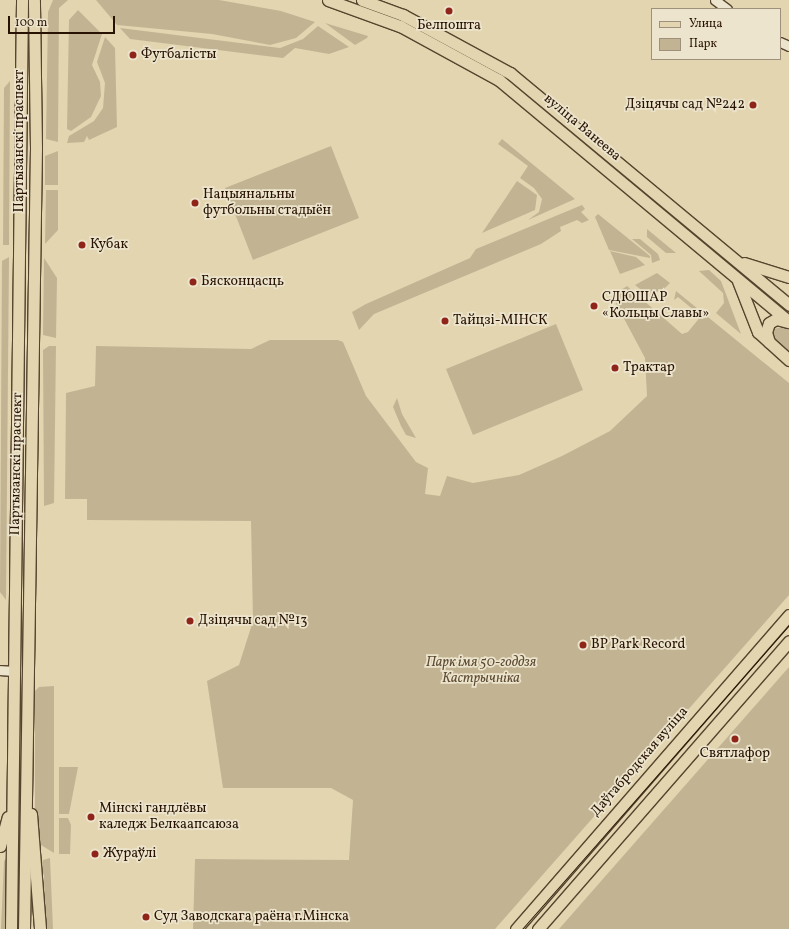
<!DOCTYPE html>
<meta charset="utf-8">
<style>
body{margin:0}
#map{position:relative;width:789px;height:929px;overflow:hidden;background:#e2d5b0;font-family:Vollkorn,serif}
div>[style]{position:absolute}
.green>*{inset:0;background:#c2b493}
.roads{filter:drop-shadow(1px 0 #56442e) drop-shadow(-1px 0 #56442e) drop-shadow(0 1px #56442e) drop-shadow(0 -1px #56442e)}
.tertiary>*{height:9px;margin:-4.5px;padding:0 4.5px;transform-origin:4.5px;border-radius:4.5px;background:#ece4cc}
.primary>*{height:11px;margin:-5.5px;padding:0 5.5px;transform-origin:5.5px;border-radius:5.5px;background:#e2d5b0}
.tram>*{height:1px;margin:-0.5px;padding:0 0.5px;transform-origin:0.5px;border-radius:0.5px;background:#281303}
.dots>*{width:11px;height:11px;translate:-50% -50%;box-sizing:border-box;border:2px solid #ece4cc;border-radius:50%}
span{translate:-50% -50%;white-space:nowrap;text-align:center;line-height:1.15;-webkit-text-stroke:3.5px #ece4cc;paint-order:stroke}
.poi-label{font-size:14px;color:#281303}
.left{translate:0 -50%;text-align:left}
.right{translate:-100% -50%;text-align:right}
.street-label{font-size:14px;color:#281303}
.park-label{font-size:14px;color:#5e4b35;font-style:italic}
.legend{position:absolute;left:651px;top:8px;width:130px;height:52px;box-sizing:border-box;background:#ece4cc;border:1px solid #9e907c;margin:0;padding:5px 7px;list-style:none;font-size:12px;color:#281303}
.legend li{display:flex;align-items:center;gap:8px;height:20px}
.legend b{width:20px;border:1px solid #9e907c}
.scale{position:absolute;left:8px;top:16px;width:107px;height:18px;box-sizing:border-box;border:2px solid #281303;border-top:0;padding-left:5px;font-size:12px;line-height:14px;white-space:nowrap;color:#281303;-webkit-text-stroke:3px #ece4cc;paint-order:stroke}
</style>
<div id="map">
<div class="green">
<div style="clip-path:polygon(53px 0,68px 0,59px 8px,58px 142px,46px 139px,48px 12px)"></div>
<div style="clip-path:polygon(96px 0,219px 0,281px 11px,315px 22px,296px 38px,270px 45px,212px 34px,117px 25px)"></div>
<div style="clip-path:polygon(78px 10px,102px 34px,92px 65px,100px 82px,101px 96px,91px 117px,71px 131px,67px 129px,69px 20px)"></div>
<div style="clip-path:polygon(325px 23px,368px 36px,367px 38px,355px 45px)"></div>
<div style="clip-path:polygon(318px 26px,349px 47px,329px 54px,295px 48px,283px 58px,130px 39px,120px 28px,280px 48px,303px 39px)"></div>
<div style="clip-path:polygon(105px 37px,115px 48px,117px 127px,89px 140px,87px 136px,84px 142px,67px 143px,69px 136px,94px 121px,103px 108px,105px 83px,97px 62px)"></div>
<div style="clip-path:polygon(10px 81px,9px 245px,3px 245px,4px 88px)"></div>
<div style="clip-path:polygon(502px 139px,575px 199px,528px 220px,539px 212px,542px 199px,534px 188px,520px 178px,528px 166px,498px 144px)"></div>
<div style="clip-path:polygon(331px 146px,359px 218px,253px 260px,225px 188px)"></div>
<div style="clip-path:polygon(58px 151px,58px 185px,45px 185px,45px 156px)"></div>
<div style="clip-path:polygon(517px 181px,537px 195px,535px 210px,482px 233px)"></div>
<div style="clip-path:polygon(46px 190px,58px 190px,58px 230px,45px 244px)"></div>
<div style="clip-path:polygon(582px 205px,585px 209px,581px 212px,589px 220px,582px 223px,577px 220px,560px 227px,561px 231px,541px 244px,374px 314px,359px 330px,352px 312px,366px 304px,470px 258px,476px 249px)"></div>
<div style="clip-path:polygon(598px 214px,650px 256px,650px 258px,609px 250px,595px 217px)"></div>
<div style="clip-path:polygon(647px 229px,676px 253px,666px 253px,647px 237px)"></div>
<div style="clip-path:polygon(632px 239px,640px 239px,658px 254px,660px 260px,652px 263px,651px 255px)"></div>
<div style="clip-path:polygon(610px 251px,636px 257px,645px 265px,620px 274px)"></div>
<div style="clip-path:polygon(9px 257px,6px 600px,0 592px,2px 261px)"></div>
<div style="clip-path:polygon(44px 258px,57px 278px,56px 338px,43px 335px)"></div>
<div style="clip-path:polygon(709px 270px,721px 281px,741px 334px,716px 313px,724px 303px,723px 293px,699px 271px)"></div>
<div style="clip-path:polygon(657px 273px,670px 283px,662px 291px,645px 293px,635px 285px)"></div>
<div style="clip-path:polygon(627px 286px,682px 334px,688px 332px,701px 316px,678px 297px,674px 300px,676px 291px,789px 383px,789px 595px,495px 929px,193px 929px,195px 859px,349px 860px,353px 800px,331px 788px,223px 788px,207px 681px,239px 665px,253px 621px,251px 521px,87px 520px,87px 499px,65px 499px,66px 393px,95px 386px,96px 346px,251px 349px,270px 340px,338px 340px,343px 342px,366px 396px,416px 462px,428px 468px,425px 494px,440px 496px,447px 476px,473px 483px,519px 475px,562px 456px,610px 431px,647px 396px,645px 358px,612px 296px)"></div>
<div style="clip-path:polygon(556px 324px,583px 390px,473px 435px,446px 369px)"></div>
<div style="clip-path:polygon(785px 327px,789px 330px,789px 352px,775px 340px,772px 329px)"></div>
<div style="clip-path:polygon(49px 346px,56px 346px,54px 503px,44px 506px,43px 350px)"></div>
<div style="clip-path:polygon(397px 398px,402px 414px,416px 438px,406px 435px,401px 426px,393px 407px)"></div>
<div style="clip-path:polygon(789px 667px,789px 929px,559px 929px)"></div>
<div style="clip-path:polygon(54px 686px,54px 853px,41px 845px,35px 811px,35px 691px,39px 687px)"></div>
<div style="clip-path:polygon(59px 767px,78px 767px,69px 814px,59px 814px)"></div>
<div style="clip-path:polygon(59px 818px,68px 818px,71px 825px,70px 854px,59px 854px)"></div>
<div style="clip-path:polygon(8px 856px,6px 929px,1px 929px,4px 861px)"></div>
<div style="clip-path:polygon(50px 858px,53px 929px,45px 929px,44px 875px,40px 869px,43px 860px)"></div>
</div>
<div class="roads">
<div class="tertiary">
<div style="left:715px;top:0;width:15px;rotate:37deg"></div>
<div style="left:780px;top:42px;width:10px;rotate:24deg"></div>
<div style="left:0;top:670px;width:14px;rotate:4deg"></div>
</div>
<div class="primary">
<div style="left:328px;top:0;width:77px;rotate:19.9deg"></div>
<div style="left:400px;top:26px;width:113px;rotate:28.6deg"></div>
<div style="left:499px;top:80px;width:378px;rotate:39.8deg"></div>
<div style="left:362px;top:0;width:44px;rotate:20.1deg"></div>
<div style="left:403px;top:15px;width:122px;rotate:28.5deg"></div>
<div style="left:510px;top:73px;width:363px;rotate:39.7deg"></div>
<div style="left:744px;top:263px;width:47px;rotate:17.3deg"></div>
<div style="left:738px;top:281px;width:55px;rotate:68.6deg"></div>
<div style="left:758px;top:332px;width:42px;rotate:42.1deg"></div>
<div style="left:769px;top:342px;width:10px;rotate:-107deg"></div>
<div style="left:766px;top:332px;width:9px;rotate:-72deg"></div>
<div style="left:769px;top:323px;width:8px;rotate:-30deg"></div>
<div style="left:776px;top:319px;width:12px;rotate:14deg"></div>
<div style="left:31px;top:814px;width:115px;rotate:85.5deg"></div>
<div style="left:0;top:846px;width:30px;rotate:-75deg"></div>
<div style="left:11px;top:929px;width:929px;rotate:-89.32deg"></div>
<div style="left:24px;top:929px;width:781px;rotate:-89.12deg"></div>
<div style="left:36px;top:148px;width:148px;rotate:-90.8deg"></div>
<div style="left:516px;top:929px;width:416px;rotate:-49deg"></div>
<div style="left:538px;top:929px;width:382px;rotate:-48.9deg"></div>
</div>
</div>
<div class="tram">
<div style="left:522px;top:929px;width:405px;rotate:-48.7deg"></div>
</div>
<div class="dots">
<div style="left:449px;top:11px;background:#8f2418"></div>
<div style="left:133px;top:55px;background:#8f2418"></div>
<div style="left:753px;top:105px;background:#8f2418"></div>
<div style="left:195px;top:203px;background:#8f2418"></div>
<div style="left:82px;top:245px;background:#8f2418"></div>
<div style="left:193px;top:282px;background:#8f2418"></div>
<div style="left:594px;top:306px;background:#8f2418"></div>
<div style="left:445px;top:321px;background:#8f2418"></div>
<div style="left:615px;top:368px;background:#8f2418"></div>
<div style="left:190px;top:621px;background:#8f2418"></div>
<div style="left:583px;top:645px;background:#8f2418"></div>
<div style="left:735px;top:739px;background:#8f2418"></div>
<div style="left:91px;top:817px;background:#8f2418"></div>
<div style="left:95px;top:854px;background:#8f2418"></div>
<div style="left:146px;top:917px;background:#8f2418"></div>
</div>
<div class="poi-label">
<span style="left:449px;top:26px">Белпошта</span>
<span class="left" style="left:141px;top:55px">Футбалісты</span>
<span class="right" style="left:745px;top:105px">Дзіцячы сад №242</span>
<span class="left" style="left:203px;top:203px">Нацыянальны<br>футбольны стадыён</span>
<span class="left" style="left:90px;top:245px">Кубак</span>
<span class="left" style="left:201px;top:282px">Бясконцасць</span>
<span class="left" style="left:602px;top:306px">СДЮШАР<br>«Кольцы Славы»</span>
<span class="left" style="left:453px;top:321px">Тайцзі-МІНСК</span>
<span class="left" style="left:623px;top:368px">Трактар</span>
<span class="left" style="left:198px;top:621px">Дзіцячы сад №13</span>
<span class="left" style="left:591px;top:645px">BP Park Record</span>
<span style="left:735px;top:754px">Святлафор</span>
<span class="left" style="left:99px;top:817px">Мінскі гандлёвы<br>каледж Белкаапсаюза</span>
<span class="left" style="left:103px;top:854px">Жураўлі</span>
<span class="left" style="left:154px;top:917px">Суд Заводскага раёна г.Мінска</span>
</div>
<div class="street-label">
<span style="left:582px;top:128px;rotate:40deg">вуліца Ванеева</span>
<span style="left:20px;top:141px;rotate:-90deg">Партызанскі праспект</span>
<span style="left:17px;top:464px;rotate:-89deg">Партызанскі праспект</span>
<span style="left:640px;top:762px;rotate:-49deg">Даўгабродская вуліца</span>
</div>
<div class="park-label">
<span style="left:481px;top:671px">Парк імя 50-годдзя<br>Кастрычніка</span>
</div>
<ul class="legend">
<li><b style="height:5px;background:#e2d5b0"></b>Улица</li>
<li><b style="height:11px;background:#c2b493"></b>Парк</li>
</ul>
<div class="scale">100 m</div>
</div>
